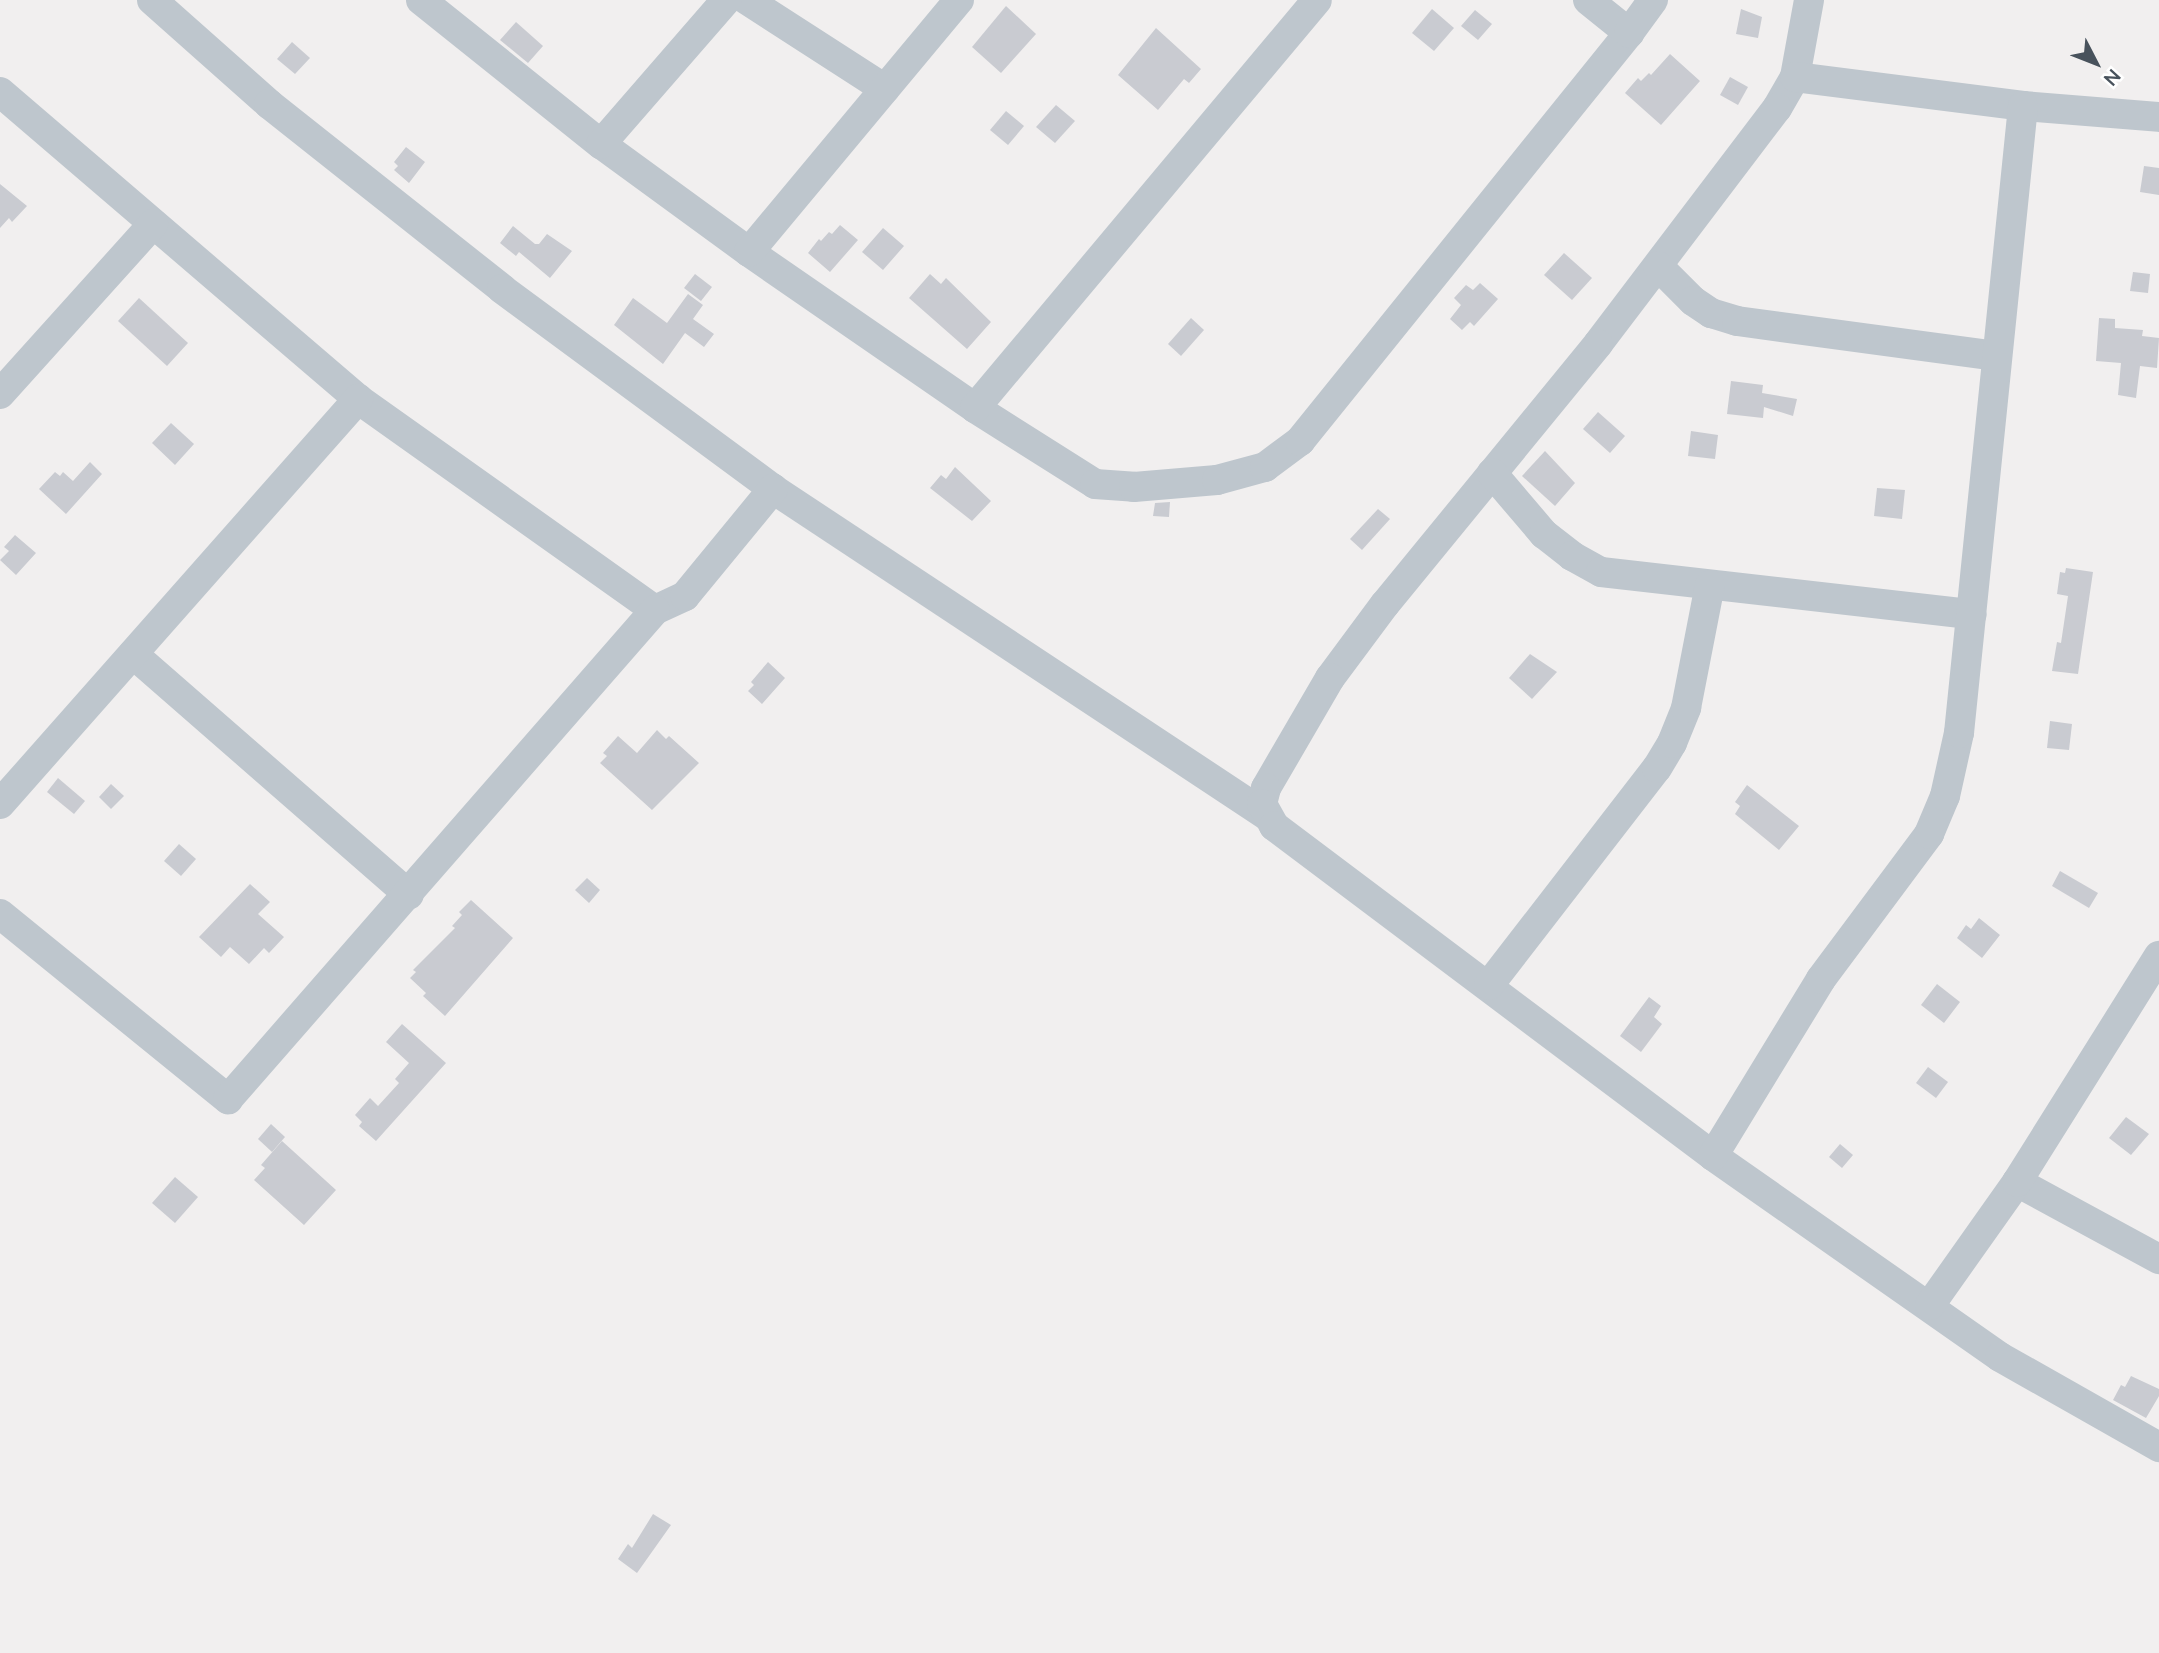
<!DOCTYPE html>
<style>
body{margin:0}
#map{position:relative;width:2159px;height:1653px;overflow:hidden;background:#f1efef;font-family:"Nunito Sans",sans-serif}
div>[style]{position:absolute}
.building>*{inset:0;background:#c9cbd1}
.minor>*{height:30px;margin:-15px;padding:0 15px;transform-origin:15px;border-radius:15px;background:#bec6cd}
span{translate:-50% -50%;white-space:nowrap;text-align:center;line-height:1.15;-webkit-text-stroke:7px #fff;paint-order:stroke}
.north{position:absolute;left:2061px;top:28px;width:70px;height:70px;-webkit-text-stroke:5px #fff;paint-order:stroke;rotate:132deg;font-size:19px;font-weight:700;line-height:28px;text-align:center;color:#48525c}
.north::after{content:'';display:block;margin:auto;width:24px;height:32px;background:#48525c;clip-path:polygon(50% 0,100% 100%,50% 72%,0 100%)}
</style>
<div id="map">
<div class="building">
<div style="clip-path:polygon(1006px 6px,1036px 34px,1001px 73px,972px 47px)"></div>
<div style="clip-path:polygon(1432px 9px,1454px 28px,1434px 51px,1412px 33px)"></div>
<div style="clip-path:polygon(1741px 9px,1762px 17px,1758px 38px,1736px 34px)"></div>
<div style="clip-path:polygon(1475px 10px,1492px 24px,1478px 40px,1461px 26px)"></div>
<div style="clip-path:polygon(516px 22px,543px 46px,528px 63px,500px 40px)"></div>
<div style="clip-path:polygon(1156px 28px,1201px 69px,1189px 83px,1184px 79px,1158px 110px,1118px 75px)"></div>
<div style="clip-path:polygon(292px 42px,310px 58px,295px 74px,277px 59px)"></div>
<div style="clip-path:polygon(1670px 54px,1700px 81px,1661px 125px,1625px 93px,1638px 78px,1641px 81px,1649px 73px,1651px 75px)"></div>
<div style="clip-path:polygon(1730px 77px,1748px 87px,1738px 105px,1720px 95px)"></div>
<div style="clip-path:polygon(1056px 105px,1075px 121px,1055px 143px,1036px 127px)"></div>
<div style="clip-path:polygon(1006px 111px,1024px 126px,1008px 145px,990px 130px)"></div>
<div style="clip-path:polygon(406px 147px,425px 162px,409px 183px,394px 170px,398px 166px,394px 162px)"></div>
<div style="clip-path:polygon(2144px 166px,2159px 168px,2159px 195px,2140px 192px)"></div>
<div style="clip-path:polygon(0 184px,27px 206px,12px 222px,9px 218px,0 228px)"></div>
<div style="clip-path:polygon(840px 225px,858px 240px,830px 272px,808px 253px,819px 239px,821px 241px,829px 232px,832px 234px)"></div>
<div style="clip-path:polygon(513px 226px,535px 244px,539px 244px,547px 234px,572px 251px,550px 278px,519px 252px,516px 256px,500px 243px)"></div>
<div style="clip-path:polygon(883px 228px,904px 246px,883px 270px,862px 252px)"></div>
<div style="clip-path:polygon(1564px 253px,1592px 278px,1572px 300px,1544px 275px)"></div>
<div style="clip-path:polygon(2133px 272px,2150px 274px,2148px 293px,2130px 291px)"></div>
<div style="clip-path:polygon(695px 274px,712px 287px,701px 301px,684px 288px)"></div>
<div style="clip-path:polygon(930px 274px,941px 284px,946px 278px,991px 322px,967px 349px,909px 298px)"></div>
<div style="clip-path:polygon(1480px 283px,1498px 299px,1474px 326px,1470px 322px,1462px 330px,1450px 319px,1461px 305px,1454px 298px,1466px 285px,1473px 290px)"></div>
<div style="clip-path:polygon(688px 294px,703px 305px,693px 319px,714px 334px,704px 347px,685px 333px,663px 364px,614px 325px,633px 298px,667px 323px)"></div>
<div style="clip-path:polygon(139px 298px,188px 343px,167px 366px,118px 321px)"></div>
<div style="clip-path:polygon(1191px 318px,1204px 330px,1181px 356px,1168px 344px)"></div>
<div style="clip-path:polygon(2099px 318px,2115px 319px,2115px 328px,2143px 330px,2142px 336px,2159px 338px,2157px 368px,2140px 366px,2136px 398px,2118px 395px,2121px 363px,2096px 361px)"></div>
<div style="clip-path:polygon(1731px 381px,1763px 385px,1762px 393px,1797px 399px,1793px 416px,1764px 407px,1763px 418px,1727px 414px)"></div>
<div style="clip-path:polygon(1598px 412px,1625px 436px,1610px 453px,1583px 429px)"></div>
<div style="clip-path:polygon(171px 423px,194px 444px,175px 465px,152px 443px)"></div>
<div style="clip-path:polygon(1691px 431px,1718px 435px,1715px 459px,1688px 456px)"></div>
<div style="clip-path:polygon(1545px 451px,1575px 483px,1555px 506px,1522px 476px)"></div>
<div style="clip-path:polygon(90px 462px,102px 474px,66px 514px,39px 489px,55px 472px,60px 476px,63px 472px,73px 481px)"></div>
<div style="clip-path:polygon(955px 467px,991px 501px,972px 521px,930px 488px,941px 475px,946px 479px)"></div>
<div style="clip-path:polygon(1877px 488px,1905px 490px,1902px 519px,1874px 516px)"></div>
<div style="clip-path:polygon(1170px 502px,1169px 517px,1153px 516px,1155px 503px)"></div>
<div style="clip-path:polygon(1378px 509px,1390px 519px,1362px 550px,1350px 539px)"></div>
<div style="clip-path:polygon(15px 535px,36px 553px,16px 575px,0 560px,9px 551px,4px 547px)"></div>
<div style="clip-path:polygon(2066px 568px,2093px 572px,2078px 674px,2052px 671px,2057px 642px,2061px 643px,2068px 596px,2057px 594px,2060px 572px,2065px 573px)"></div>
<div style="clip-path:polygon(1530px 654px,1557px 672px,1532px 699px,1509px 678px)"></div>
<div style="clip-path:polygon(768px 662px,785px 678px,762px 704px,748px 691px,754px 685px,751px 682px)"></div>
<div style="clip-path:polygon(2050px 721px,2072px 724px,2069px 750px,2047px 748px)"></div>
<div style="clip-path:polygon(657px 730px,666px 739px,669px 736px,699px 763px,652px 810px,600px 763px,607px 756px,603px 753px,618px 736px,637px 753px)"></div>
<div style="clip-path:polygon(58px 778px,85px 801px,74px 814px,47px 792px)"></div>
<div style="clip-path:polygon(111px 784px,124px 796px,111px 809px,99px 797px)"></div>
<div style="clip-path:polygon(1747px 785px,1799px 826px,1779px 850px,1735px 814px,1740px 806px,1735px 802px)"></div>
<div style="clip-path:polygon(179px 844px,196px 859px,181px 876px,164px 861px)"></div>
<div style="clip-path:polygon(2060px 871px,2098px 893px,2089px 908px,2052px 886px)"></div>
<div style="clip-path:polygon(587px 878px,600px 890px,589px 903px,575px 890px)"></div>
<div style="clip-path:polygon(250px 884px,270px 902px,258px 914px,284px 937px,269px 953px,264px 948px,249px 964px,230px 947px,221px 957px,199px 937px)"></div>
<div style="clip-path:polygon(471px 900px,513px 938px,445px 1016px,423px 996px,426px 993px,410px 978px,416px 972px,413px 970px,455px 928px,452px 926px,462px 915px,459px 912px)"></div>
<div style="clip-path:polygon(1979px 918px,2000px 935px,1982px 958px,1957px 938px,1966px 925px,1971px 929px)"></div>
<div style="clip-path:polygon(1937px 984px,1960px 1002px,1944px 1023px,1921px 1005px)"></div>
<div style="clip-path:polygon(1649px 997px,1661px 1006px,1654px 1017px,1662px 1024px,1641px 1052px,1620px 1036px)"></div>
<div style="clip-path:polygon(402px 1024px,446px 1063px,376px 1141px,359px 1126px,362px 1122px,355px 1115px,370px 1098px,378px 1106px,399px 1083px,395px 1079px,409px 1063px,386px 1042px)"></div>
<div style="clip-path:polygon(1928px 1067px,1948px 1082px,1936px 1098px,1916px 1083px)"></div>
<div style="clip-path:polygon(2126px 1117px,2149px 1134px,2131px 1155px,2109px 1138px)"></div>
<div style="clip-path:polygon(271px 1124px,285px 1137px,272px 1152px,258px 1139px)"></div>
<div style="clip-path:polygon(282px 1141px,336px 1190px,304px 1225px,254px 1180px,265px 1168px,261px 1165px)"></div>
<div style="clip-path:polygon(1840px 1144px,1853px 1155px,1842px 1168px,1829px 1157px)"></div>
<div style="clip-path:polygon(175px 1177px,198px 1197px,175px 1223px,152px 1203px)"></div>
<div style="clip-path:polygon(2131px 1376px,2159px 1389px,2159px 1396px,2146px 1418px,2113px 1400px,2121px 1385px,2125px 1387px)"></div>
<div style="clip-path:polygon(653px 1514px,671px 1525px,637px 1573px,618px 1559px,628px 1544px,632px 1548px)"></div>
</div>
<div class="minor">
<div style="left:152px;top:0;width:157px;rotate:41.6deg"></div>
<div style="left:269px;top:104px;width:298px;rotate:38.4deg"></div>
<div style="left:502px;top:289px;width:337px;rotate:36.4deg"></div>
<div style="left:773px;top:489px;width:591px;rotate:33.47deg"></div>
<div style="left:421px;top:0;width:231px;rotate:38.7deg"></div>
<div style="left:601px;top:144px;width:183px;rotate:36.1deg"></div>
<div style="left:749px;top:252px;width:275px;rotate:34.6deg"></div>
<div style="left:975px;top:408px;width:142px;rotate:32.3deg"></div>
<div style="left:1095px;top:484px;width:39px;rotate:4deg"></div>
<div style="left:1134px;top:487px;width:83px;rotate:-4.8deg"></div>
<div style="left:1217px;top:480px;width:50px;rotate:-15.2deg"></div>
<div style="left:1265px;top:467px;width:44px;rotate:-36.6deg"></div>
<div style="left:1300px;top:441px;width:524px;rotate:-51.12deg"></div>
<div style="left:747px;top:0;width:164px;rotate:32.8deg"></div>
<div style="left:1588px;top:0;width:53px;rotate:38.8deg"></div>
<div style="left:1629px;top:33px;width:41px;rotate:-54deg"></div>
<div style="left:1809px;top:0;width:78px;rotate:100.3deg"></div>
<div style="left:1795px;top:77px;width:36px;rotate:120deg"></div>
<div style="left:1777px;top:108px;width:296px;rotate:127.2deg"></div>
<div style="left:1598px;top:344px;width:336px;rotate:129.3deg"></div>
<div style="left:1385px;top:604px;width:92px;rotate:126.6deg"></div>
<div style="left:1330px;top:678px;width:127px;rotate:120.2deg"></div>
<div style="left:1266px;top:788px;width:16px;rotate:104deg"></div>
<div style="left:1262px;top:804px;width:25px;rotate:61deg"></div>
<div style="left:1274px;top:826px;width:549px;rotate:36.93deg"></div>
<div style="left:1713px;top:1156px;width:350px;rotate:35deg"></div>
<div style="left:2000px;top:1357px;width:183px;rotate:29.5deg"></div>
<div style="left:1795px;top:77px;width:230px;rotate:7.2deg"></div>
<div style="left:2023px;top:106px;width:136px;rotate:4.6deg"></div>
<div style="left:0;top:92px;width:472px;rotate:40.6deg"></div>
<div style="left:358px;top:399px;width:364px;rotate:35.4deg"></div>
<div style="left:655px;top:610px;width:33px;rotate:-25deg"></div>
<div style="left:685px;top:596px;width:139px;rotate:-50.6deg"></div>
<div style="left:601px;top:144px;width:191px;rotate:-49deg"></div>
<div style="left:749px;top:252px;width:328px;rotate:-50.2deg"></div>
<div style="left:1658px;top:266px;width:49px;rotate:45deg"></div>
<div style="left:1693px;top:301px;width:22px;rotate:34deg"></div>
<div style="left:1711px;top:313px;width:27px;rotate:17deg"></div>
<div style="left:1737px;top:321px;width:261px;rotate:7.7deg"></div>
<div style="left:0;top:394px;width:229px;rotate:-48deg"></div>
<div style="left:975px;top:408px;width:532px;rotate:-50.03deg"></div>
<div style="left:1492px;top:473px;width:80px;rotate:49.6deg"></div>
<div style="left:1544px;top:534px;width:36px;rotate:38deg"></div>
<div style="left:1572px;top:556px;width:33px;rotate:29deg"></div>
<div style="left:1601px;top:572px;width:373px;rotate:6.5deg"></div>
<div style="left:133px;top:654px;width:366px;rotate:41.1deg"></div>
<div style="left:0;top:804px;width:541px;rotate:-48.52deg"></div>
<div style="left:0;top:914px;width:294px;rotate:39.1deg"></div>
<div style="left:228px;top:1099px;width:649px;rotate:-48.87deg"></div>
<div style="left:1489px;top:985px;width:274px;rotate:-52.3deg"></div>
<div style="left:1657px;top:768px;width:29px;rotate:-59deg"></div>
<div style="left:1672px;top:743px;width:38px;rotate:-68deg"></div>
<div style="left:1686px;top:708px;width:125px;rotate:-79deg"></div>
<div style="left:1713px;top:1156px;width:207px;rotate:-58.6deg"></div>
<div style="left:1821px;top:979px;width:181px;rotate:-53.3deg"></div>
<div style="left:1929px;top:834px;width:41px;rotate:-67.2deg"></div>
<div style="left:1945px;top:796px;width:65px;rotate:-77.5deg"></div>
<div style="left:1959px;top:733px;width:630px;rotate:-84.17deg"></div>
<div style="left:2017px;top:1182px;width:162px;rotate:28.5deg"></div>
<div style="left:1930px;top:1305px;width:151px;rotate:-54.7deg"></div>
<div style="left:2017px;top:1182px;width:267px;rotate:-57.9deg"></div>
</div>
<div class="north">N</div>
</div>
